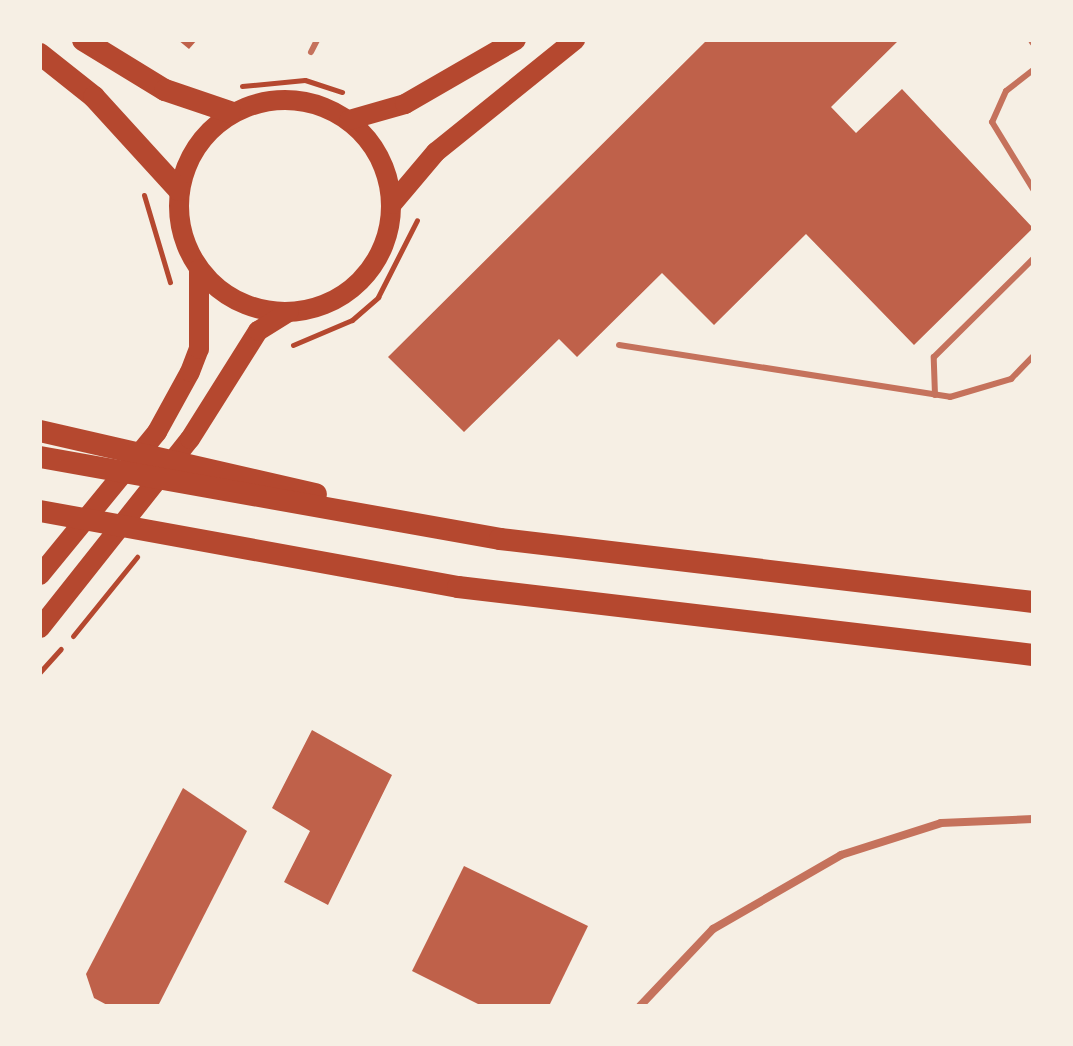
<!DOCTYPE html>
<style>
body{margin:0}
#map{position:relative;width:1073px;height:1046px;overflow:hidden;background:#f6efe4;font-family:Georgia,serif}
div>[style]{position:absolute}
.building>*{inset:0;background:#bf614a}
.path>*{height:5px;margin:-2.5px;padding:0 2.5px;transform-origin:2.5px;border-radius:2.5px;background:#b5482f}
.service>*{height:6px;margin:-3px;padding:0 3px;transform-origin:3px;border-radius:3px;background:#c5725c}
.minor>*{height:8px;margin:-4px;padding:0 4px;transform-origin:4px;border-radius:4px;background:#c5725c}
.primary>*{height:20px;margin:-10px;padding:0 10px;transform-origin:10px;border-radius:10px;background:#b5482f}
.primary>.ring{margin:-10px;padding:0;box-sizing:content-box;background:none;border:20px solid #b5482f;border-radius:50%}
.trunk>*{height:22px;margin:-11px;padding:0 11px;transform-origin:11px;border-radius:11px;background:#b5482f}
span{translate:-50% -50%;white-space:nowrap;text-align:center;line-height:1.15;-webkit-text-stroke:8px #f6efe4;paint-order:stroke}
.frame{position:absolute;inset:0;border:42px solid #f6efe4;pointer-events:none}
</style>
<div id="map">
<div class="building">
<div style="clip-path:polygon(178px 40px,197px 40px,189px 49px)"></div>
<div style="clip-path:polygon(707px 40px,899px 40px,831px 107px,856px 133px,902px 89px,1033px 228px,914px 345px,806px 234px,714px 325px,662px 273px,577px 357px,559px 339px,464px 432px,388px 357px)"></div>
<div style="clip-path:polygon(312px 730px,392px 775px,328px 905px,284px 882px,310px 831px,272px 808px)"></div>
<div style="clip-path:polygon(183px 788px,247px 831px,158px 1006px,109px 1006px,94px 998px,86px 974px)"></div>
<div style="clip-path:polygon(464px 866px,588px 926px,549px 1006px,482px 1006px,412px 971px)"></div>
</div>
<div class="path">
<div style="left:242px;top:86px;width:63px;rotate:-5.4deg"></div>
<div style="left:305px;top:80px;width:39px;rotate:18deg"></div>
<div style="left:144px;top:195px;width:91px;rotate:73.4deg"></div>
<div style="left:293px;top:345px;width:64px;rotate:-23deg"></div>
<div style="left:352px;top:320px;width:35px;rotate:-41deg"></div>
<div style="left:378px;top:297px;width:86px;rotate:-63.1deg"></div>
<div style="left:73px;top:636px;width:102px;rotate:-51deg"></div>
<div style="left:40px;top:672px;width:31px;rotate:-48deg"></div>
</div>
<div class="service">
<div style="left:311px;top:52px;width:13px;rotate:-63deg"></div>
<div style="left:1033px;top:70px;width:34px;rotate:142deg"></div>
<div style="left:1006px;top:91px;width:34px;rotate:114deg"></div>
<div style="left:992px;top:122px;width:79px;rotate:58.5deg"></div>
<div style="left:619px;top:345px;width:335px;rotate:8.9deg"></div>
<div style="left:950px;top:397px;width:64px;rotate:-16.4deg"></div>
<div style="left:1011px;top:379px;width:32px;rotate:-46deg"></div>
<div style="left:935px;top:395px;width:38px;rotate:-92deg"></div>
<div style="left:934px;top:357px;width:139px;rotate:-44.7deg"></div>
</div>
<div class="minor">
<div style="left:1032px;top:40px;width:2px;rotate:63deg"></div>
<div style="left:640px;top:1006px;width:106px;rotate:-46.5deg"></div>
<div style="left:713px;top:929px;width:148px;rotate:-30deg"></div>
<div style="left:841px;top:855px;width:105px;rotate:-17.7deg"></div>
<div style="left:941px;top:823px;width:92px;rotate:-2.5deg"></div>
</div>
<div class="primary">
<div class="ring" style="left:179px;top:100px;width:192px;height:192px"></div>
<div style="left:349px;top:120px;width:58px;rotate:-15.9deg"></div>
<div style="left:405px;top:104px;width:128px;rotate:-30deg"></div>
<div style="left:392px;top:204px;width:68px;rotate:-49.8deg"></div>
<div style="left:436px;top:152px;width:179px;rotate:-38.9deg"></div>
<div style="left:40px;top:575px;width:185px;rotate:-50.7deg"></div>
<div style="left:157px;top:432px;width:68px;rotate:-61.2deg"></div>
<div style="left:190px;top:372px;width:25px;rotate:-69deg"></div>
<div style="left:199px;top:349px;width:80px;rotate:-90deg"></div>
<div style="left:40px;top:628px;width:241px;rotate:-51.6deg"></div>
<div style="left:190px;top:439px;width:128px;rotate:-57.8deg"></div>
<div style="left:258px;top:331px;width:36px;rotate:-32deg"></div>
</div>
<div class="trunk">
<div style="left:83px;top:40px;width:96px;rotate:31.4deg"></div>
<div style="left:165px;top:90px;width:69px;rotate:18.7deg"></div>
<div style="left:40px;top:54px;width:69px;rotate:38.5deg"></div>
<div style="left:94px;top:97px;width:126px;rotate:47.6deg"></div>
<div style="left:40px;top:431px;width:283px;rotate:12.9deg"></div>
<div style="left:40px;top:457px;width:467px;rotate:10.1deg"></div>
<div style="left:500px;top:539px;width:537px;rotate:6.74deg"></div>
<div style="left:40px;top:511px;width:425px;rotate:10.3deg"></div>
<div style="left:458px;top:587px;width:579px;rotate:6.74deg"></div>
</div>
<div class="frame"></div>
</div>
